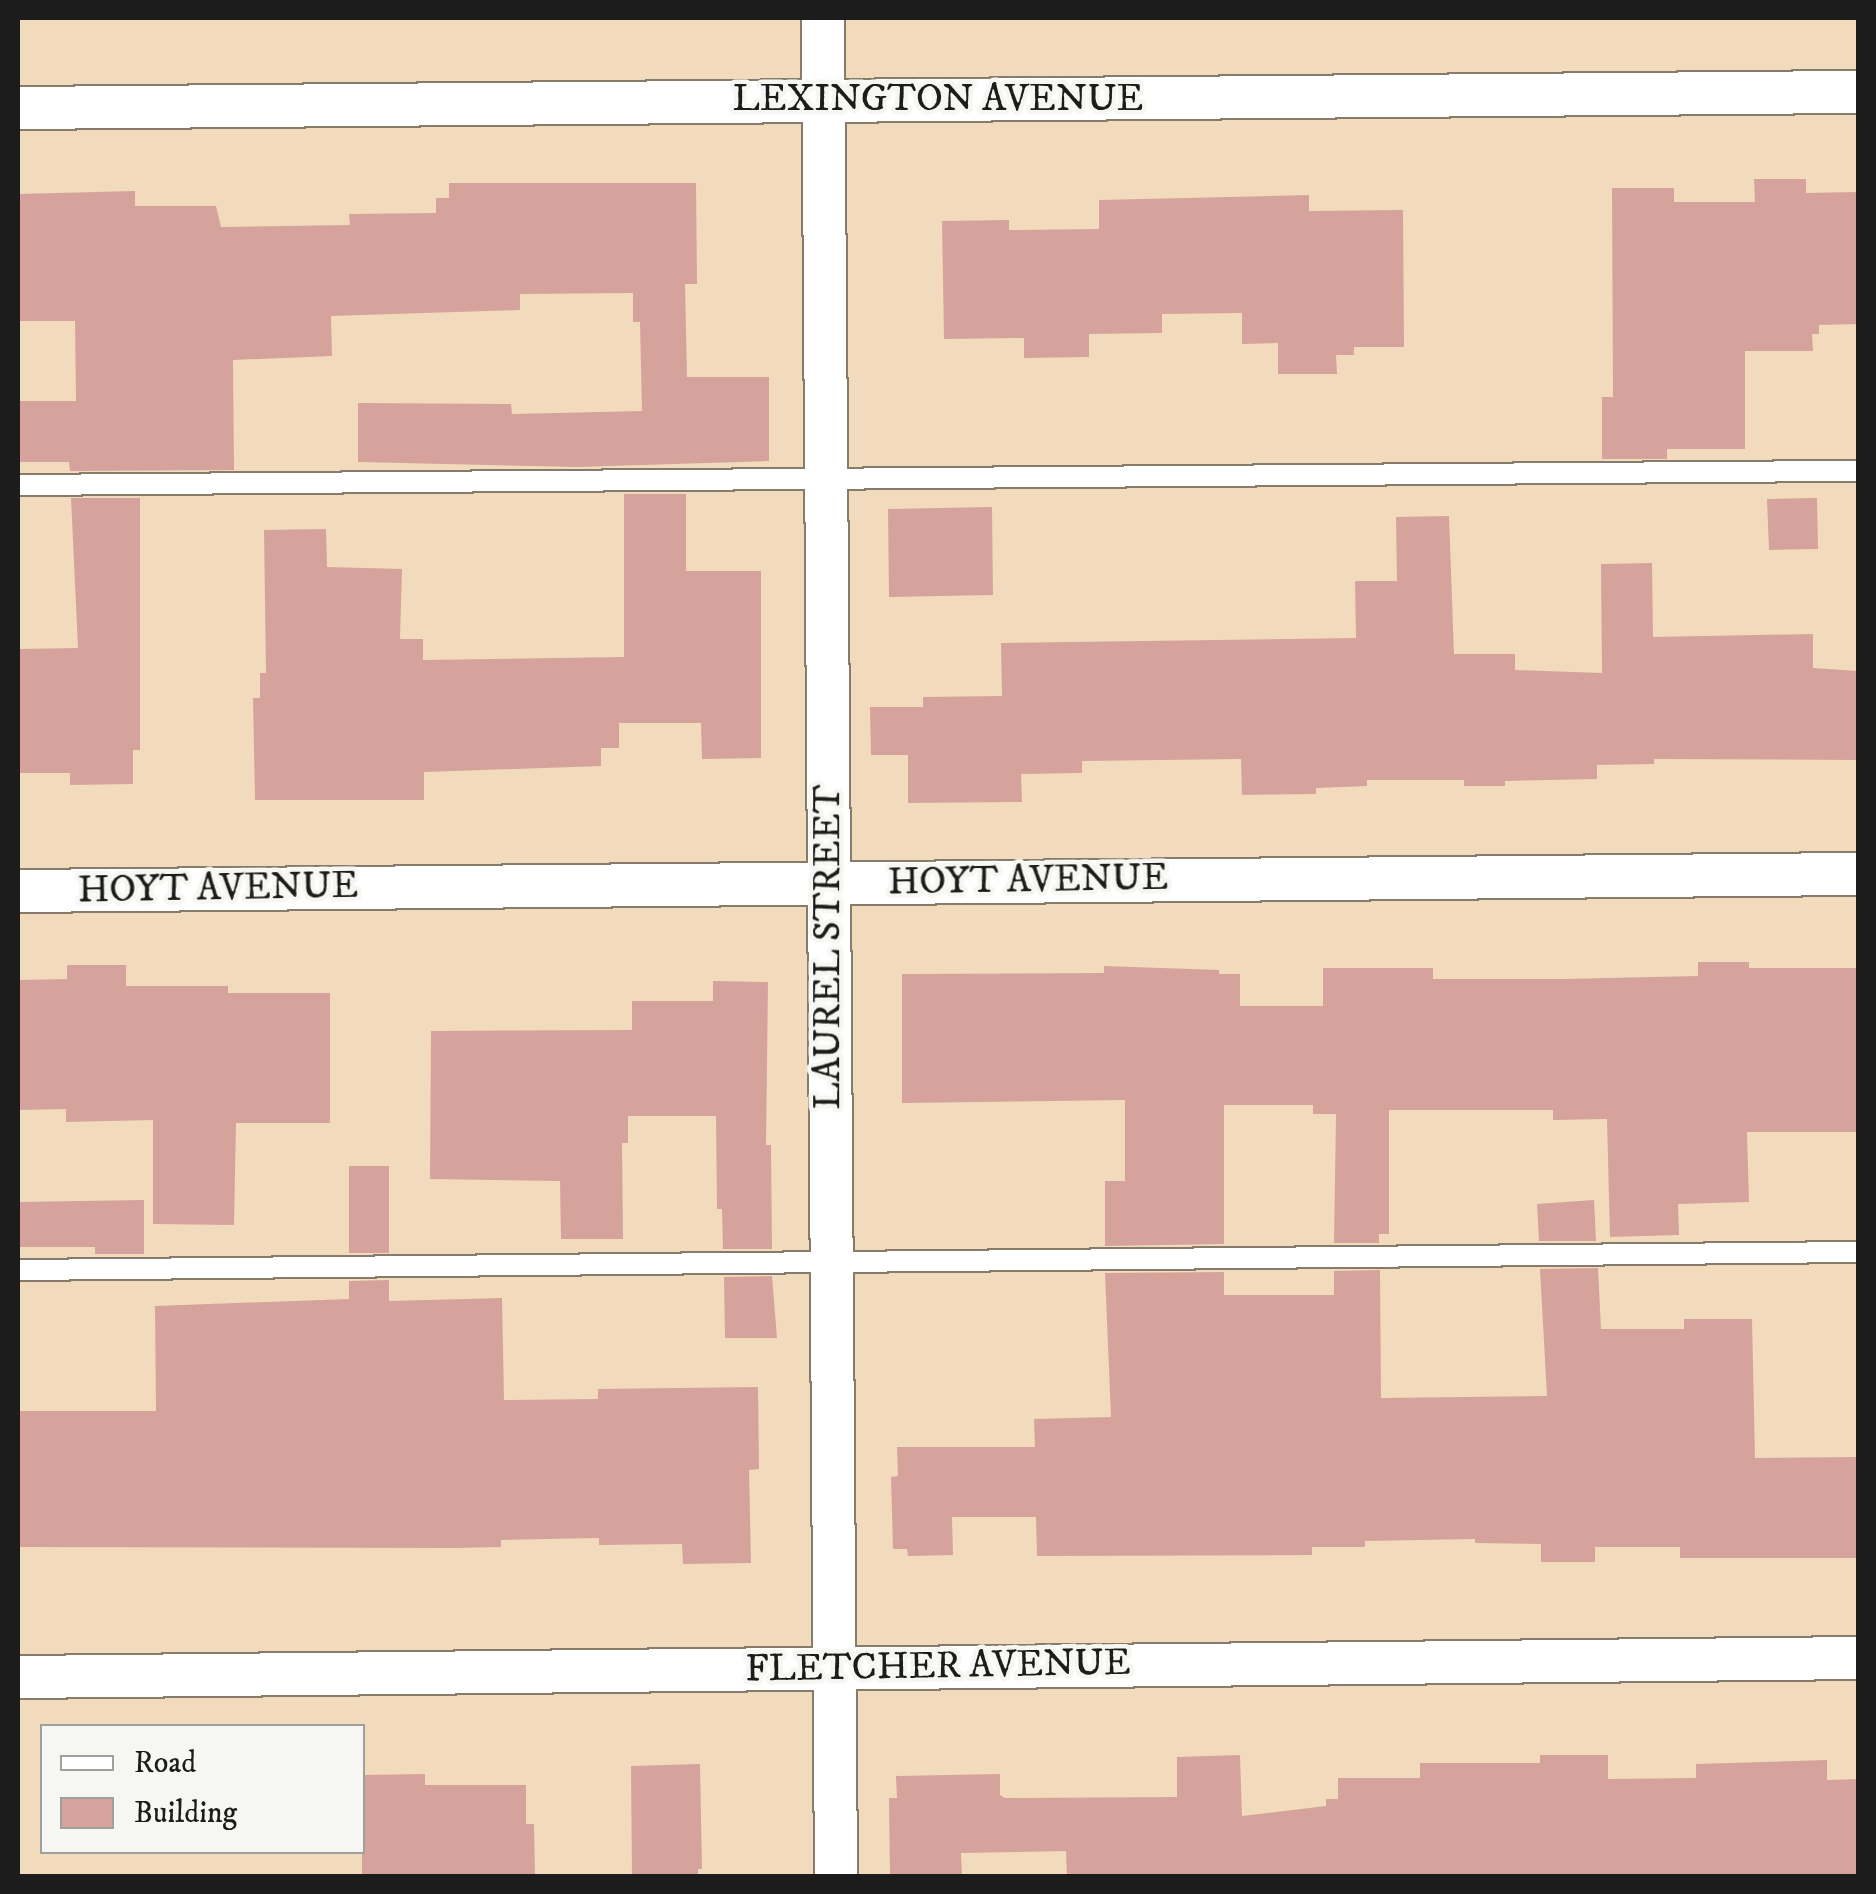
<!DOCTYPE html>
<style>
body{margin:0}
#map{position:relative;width:1876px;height:1894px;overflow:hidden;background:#f2dbbc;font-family:"IM FELL DW Pica",serif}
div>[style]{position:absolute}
.building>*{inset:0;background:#d5a39b}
.roads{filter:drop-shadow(2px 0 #877c6c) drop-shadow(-2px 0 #877c6c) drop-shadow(0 2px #877c6c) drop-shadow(0 -2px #877c6c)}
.service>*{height:20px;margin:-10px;padding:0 10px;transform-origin:10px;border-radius:10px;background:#fff}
.minor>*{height:42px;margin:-21px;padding:0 21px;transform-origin:21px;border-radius:21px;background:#fff}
span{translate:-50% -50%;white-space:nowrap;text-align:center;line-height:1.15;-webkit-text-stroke:9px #f6f6f2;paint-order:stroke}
.street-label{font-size:38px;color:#1c1c1c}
.frame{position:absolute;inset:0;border:20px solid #1c1c1c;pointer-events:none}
.legend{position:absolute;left:40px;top:1724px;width:325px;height:130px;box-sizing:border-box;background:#f6f6f2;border:2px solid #9f9f9c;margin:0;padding:12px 18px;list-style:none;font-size:30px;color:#1c1c1c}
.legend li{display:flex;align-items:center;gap:20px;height:50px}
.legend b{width:50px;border:2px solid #9f9f9c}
</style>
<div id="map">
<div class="building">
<div style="clip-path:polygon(1754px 179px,1806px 179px,1806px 193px,1858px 192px,1858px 324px,1819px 325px,1819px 334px,1812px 334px,1813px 351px,1745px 351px,1745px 449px,1667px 449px,1667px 459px,1602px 459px,1602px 397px,1613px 397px,1612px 188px,1674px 188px,1674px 202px,1755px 202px)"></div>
<div style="clip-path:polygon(449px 183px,696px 183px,697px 284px,685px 284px,687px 377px,769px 377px,769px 461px,577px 467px,358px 462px,358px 403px,511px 404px,512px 414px,642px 411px,640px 322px,633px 322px,633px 293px,520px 294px,520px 310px,331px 316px,332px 356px,233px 360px,234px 470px,70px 471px,69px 462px,18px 462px,18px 401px,76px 401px,75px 321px,18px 321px,18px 194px,135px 191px,135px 206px,216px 206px,221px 227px,350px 225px,349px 214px,436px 213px,436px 198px,449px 198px)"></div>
<div style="clip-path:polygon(1309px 195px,1309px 211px,1403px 210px,1404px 347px,1354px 347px,1354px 355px,1336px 355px,1337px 374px,1278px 374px,1278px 343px,1242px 344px,1242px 313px,1162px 314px,1162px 333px,1089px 334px,1089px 357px,1024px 358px,1024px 338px,944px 339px,942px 221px,1009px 220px,1009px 230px,1099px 229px,1099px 200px)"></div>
<div style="clip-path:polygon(624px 494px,686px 494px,686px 571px,761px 571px,761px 758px,702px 759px,701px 723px,619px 723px,619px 748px,601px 748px,601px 766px,424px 772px,424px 800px,255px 800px,253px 698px,260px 698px,260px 673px,266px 673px,264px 530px,326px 529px,327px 567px,402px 569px,400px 639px,423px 639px,423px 660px,624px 657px)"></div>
<div style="clip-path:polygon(71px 498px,140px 498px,140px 750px,133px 750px,133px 784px,70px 785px,70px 773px,18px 773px,18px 649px,78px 648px)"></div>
<div style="clip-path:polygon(1817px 498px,1818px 549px,1769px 550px,1767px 499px)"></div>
<div style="clip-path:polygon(992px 507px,993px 595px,889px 597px,888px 509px)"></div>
<div style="clip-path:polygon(1449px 516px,1454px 654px,1515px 654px,1515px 670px,1602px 673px,1601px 564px,1652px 563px,1653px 637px,1813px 634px,1813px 668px,1858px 671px,1858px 760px,1654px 759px,1654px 764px,1597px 765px,1597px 779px,1505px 781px,1505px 786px,1464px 786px,1464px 780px,1367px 780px,1367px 786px,1316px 788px,1316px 794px,1242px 795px,1241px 759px,1082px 761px,1082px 773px,1021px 774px,1022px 802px,908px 803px,908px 755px,871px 755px,870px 707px,923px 707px,923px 697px,1002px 696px,1001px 643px,1356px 638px,1355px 581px,1397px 581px,1396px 517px)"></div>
<div style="clip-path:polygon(1698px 962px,1749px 962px,1749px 968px,1858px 968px,1858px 1132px,1747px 1132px,1749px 1202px,1678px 1204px,1679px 1235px,1610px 1237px,1607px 1119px,1553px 1120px,1553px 1110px,1389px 1110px,1389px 1234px,1379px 1234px,1379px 1243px,1334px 1243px,1336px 1114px,1313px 1114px,1313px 1105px,1224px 1105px,1224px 1244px,1105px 1246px,1105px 1181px,1125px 1181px,1125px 1100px,902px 1103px,902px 974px,1104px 973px,1104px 966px,1219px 970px,1219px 974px,1240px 974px,1240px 1006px,1323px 1006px,1323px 968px,1433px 968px,1433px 979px,1563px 979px,1698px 976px)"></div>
<div style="clip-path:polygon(67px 965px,126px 965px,126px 986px,228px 986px,228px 993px,330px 993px,330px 1123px,236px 1123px,234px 1225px,153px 1224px,153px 1120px,66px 1122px,66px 1109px,18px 1110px,18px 980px,67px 979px)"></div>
<div style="clip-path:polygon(713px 981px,768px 982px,766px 1145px,771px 1145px,772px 1249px,723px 1249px,722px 1209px,717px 1209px,716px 1116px,628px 1116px,628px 1143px,622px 1143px,623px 1239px,561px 1239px,560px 1181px,430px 1179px,431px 1031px,632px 1030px,632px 1001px,713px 1001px)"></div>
<div style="clip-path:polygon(349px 1166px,389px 1166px,389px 1253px,349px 1253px)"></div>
<div style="clip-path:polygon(144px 1200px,144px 1254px,95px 1254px,95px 1247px,18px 1247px,18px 1202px)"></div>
<div style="clip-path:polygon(1594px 1200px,1596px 1241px,1539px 1241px,1537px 1204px)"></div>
<div style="clip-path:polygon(1598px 1268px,1601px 1329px,1684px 1329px,1684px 1319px,1752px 1319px,1755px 1458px,1858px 1457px,1858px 1558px,1680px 1558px,1680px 1547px,1595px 1547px,1595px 1562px,1541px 1562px,1541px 1544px,1475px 1543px,1475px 1539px,1365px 1541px,1365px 1547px,1312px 1547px,1312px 1555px,1037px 1556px,1036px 1517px,952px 1517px,953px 1555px,908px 1556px,907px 1549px,893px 1549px,891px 1477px,898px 1476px,897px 1447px,1035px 1447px,1034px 1419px,1111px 1417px,1105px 1273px,1224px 1272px,1224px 1295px,1334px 1295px,1334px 1271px,1380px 1270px,1381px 1398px,1547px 1396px,1540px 1269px)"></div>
<div style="clip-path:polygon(772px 1276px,777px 1338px,725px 1338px,724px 1277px)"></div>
<div style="clip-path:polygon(389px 1280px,389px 1301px,502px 1298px,504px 1400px,598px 1399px,598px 1389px,758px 1387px,759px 1469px,749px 1470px,751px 1563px,683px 1564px,682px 1544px,599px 1545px,599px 1538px,501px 1540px,501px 1547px,456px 1548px,18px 1547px,18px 1411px,156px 1411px,155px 1306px,349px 1299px,349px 1281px)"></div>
<div style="clip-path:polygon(1240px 1755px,1242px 1816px,1326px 1806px,1326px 1799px,1338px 1799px,1338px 1778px,1420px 1778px,1420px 1763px,1540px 1763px,1540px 1755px,1608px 1755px,1608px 1779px,1696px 1778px,1696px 1764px,1827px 1760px,1827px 1780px,1858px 1779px,1858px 1876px,1067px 1876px,1066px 1851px,961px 1853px,962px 1876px,890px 1876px,889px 1798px,897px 1798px,896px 1776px,1000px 1774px,1000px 1795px,1005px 1798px,1177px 1797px,1177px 1757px)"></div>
<div style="clip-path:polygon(700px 1764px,702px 1869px,698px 1869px,698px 1876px,632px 1876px,631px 1766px)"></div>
<div style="clip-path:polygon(425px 1774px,425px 1785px,526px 1785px,526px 1824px,534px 1824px,535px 1876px,362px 1876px,362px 1775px)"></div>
</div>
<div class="roads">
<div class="service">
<div style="left:18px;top:485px;width:1840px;rotate:-0.44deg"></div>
<div style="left:18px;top:1270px;width:1840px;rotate:-0.56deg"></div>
</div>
<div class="minor">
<div style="left:823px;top:18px;width:1858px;rotate:89.6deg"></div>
<div style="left:18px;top:108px;width:1840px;rotate:-0.5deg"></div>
<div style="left:18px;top:891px;width:1840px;rotate:-0.53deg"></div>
<div style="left:18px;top:1677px;width:1840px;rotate:-0.59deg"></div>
</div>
</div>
<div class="street-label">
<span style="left:938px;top:100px">LEXINGTON AVENUE</span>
<span style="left:1028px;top:881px;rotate:-1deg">HOYT AVENUE</span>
<span style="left:218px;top:889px;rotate:-1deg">HOYT AVENUE</span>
<span style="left:829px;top:947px;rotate:-90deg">LAUREL STREET</span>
<span style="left:938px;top:1667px;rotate:-1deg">FLETCHER AVENUE</span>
</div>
<div class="frame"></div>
<ul class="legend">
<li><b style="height:12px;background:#fff"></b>Road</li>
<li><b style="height:28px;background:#d5a39b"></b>Building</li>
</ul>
</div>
